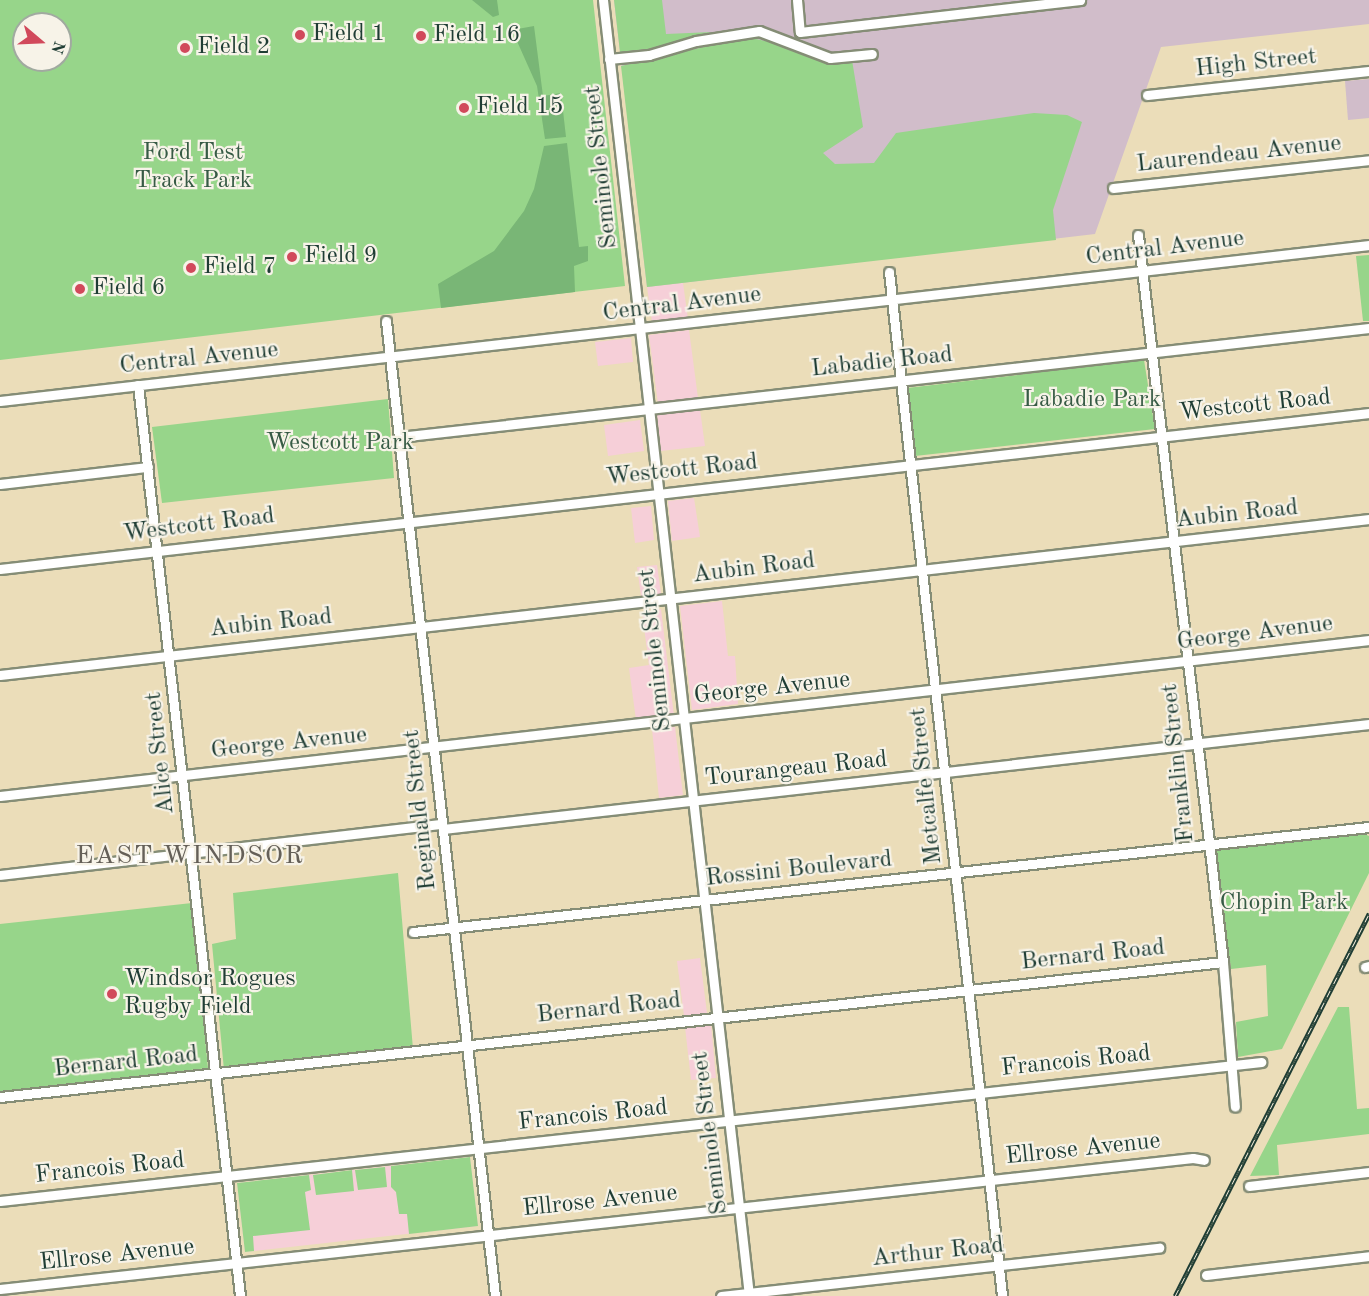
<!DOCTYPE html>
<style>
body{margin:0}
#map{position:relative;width:1369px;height:1296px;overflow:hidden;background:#ebddb9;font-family:"Old Standard TT",serif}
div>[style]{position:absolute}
.built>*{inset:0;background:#f6cfd8}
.industrial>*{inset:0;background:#d1bdca}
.green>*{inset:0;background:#97d58a}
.forest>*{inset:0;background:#79b676}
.roads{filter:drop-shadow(2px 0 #858d76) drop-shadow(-2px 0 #858d76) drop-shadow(0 2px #858d76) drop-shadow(0 -2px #858d76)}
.minor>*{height:9px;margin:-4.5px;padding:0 4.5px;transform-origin:4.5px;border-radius:4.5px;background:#fff}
.rail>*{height:4.5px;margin-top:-2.25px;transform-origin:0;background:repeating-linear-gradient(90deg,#f7f3e8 0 7px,#1f3d34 0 14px);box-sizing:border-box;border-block:2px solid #1f3d34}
.dots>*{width:16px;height:16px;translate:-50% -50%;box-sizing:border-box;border:3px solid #f7f3e8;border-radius:50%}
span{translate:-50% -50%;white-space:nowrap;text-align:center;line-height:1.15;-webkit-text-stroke:4.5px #f7f3e8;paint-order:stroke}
.poi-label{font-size:24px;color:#1f3d34}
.left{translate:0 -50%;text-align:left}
.street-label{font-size:24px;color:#1f3d34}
.park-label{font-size:24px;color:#375b45}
.neighbourhood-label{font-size:26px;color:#656058;letter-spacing:1.5px}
.north{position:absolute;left:12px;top:12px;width:60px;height:60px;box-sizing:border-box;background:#f7f3e8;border:2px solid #a1aaa0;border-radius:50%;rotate:109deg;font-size:16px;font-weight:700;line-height:24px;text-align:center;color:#1f3d34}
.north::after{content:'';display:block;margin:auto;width:21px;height:27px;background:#d1495b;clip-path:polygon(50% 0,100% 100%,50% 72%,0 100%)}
</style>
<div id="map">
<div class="built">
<div style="clip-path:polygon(683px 283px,688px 319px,652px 322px,647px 287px)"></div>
<div style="clip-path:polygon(689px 330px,698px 398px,658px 404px,649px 335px)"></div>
<div style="clip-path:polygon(631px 338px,633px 362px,598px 366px,595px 342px)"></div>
<div style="clip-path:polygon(700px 410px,705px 446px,661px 451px,657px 414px)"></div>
<div style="clip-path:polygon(640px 420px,644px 451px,608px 456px,604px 425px)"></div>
<div style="clip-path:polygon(694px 498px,700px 537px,672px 541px,668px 501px)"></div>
<div style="clip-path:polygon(651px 506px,654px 540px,635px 543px,631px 508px)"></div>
<div style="clip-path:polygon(657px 565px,661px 594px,641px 596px,637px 567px)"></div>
<div style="clip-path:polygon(722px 601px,728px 656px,735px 656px,738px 704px,692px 710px,680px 606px)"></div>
<div style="clip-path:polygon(661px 609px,674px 716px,636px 720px,629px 668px,649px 665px,642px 612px)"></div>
<div style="clip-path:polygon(675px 727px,683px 795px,659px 798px,652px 729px)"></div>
<div style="clip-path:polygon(700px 958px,707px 1013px,684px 1016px,677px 961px)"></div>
<div style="clip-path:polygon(711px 1025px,716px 1078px,691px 1080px,685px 1027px)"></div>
<div style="clip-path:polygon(470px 1157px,478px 1226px,245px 1252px,237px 1183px)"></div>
</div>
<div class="industrial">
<div style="clip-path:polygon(614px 0,1369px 0,1369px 24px,1161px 47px,1095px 234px,647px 287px)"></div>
<div style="clip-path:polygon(1369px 79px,1369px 118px,1348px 120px,1345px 81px)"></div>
</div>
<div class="green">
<div style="clip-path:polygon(evenodd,0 0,593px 0,625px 286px,0 360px,0 0,24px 24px,60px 24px,60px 60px,24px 60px,24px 24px)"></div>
<div style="clip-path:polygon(614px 0,662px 0,666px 34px,712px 32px,649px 49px,620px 52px)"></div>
<div style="clip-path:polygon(747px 37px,852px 60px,863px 127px,823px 153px,835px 164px,874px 163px,896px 133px,1034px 113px,1067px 115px,1082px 122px,1053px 210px,1056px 240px,647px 287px,621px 66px)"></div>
<div style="clip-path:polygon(1369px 255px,1369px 321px,1363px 321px,1356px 256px)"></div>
<div style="clip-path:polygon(1144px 360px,1155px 429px,915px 456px,907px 388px)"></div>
<div style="clip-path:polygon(388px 399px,394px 478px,162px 503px,152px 427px)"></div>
<div style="clip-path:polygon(1362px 833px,1369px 836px,1369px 873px,1282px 1049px,1238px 1057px,1236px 1022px,1268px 1016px,1266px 965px,1231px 969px,1215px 849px)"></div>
<div style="clip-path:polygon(398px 873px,413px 1049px,224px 1070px,212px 944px,236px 939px,233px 893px)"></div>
<div style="clip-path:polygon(192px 903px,208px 1068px,0 1092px,0 924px)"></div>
<div style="clip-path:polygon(1338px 1007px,1349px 1007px,1357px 1109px,1369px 1108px,1369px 1134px,1277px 1145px,1279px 1175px,1250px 1176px)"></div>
<div style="clip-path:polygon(470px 1157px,478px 1226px,409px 1234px,407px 1214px,399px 1214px,396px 1192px,391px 1187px,391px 1166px)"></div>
<div style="clip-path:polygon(385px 1167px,387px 1187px,358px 1190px,355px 1170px)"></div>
<div style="clip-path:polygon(352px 1170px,354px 1191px,316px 1195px,313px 1175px)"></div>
<div style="clip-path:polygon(309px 1175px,311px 1190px,305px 1192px,310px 1230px,253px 1236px,254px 1251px,245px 1252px,237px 1183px)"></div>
</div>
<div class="forest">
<div style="clip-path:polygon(472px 0,497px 0,499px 15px,493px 17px)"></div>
<div style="clip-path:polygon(534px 26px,543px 96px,561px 93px,566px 137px,545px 139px,537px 86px,512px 30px)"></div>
<div style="clip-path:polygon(567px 143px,579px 247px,588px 246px,588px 261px,574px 266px,575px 292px,441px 308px,438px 284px,494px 251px,524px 211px,534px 189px,544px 146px)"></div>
</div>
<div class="roads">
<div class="minor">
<div style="left:603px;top:0;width:1304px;rotate:83.57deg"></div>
<div style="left:797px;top:0;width:32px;rotate:85deg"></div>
<div style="left:800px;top:32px;width:282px;rotate:-6.5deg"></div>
<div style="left:609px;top:59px;width:40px;rotate:-5.7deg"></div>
<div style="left:649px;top:55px;width:49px;rotate:-16.6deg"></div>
<div style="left:696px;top:41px;width:64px;rotate:-9deg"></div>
<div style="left:759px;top:31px;width:76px;rotate:20.8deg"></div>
<div style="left:830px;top:58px;width:42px;rotate:-5.4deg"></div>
<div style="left:1147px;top:95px;width:223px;rotate:-6.2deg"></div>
<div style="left:1113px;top:188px;width:258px;rotate:-6.2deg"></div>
<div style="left:1138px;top:235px;width:732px;rotate:83.33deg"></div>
<div style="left:1223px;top:962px;width:145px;rotate:85.3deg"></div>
<div style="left:889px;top:272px;width:1030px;rotate:83.7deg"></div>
<div style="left:386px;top:321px;width:981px;rotate:83.62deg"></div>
<div style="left:138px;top:385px;width:917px;rotate:83.61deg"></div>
<div style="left:0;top:401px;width:1378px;rotate:-6.5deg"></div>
<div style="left:399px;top:437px;width:976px;rotate:-6.41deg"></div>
<div style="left:0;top:484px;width:149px;rotate:-6.6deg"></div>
<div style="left:0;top:569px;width:1378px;rotate:-6.5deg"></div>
<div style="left:0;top:675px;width:1378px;rotate:-6.5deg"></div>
<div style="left:0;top:796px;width:1378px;rotate:-6.5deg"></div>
<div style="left:443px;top:829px;width:932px;rotate:-6.47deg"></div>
<div style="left:0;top:875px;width:445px;rotate:-6.6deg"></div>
<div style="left:413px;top:932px;width:962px;rotate:-6.27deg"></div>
<div style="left:1365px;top:967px;width:4px;rotate:-14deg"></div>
<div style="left:0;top:1097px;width:1230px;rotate:-6.3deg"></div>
<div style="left:1249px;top:1186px;width:121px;rotate:-6.7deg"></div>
<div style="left:0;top:1201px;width:1269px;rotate:-6.29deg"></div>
<div style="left:1206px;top:1275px;width:164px;rotate:-6.6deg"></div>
<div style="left:0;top:1289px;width:1200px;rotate:-6.27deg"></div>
<div style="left:1193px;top:1158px;width:11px;rotate:10deg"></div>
<div style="left:721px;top:1296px;width:441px;rotate:-6.3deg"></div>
</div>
</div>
<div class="rail">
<div style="left:1175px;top:1296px;width:429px;rotate:-63.1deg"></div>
</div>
<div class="dots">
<div style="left:300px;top:35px;background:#d1495b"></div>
<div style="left:421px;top:36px;background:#d1495b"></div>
<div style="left:185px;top:48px;background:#d1495b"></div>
<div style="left:464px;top:108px;background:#d1495b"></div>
<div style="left:292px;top:257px;background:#d1495b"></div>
<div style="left:191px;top:268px;background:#d1495b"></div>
<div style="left:80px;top:289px;background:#d1495b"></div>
<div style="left:112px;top:994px;background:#d1495b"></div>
</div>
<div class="poi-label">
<span class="left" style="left:312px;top:35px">Field 1</span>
<span class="left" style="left:433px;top:36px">Field 16</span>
<span class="left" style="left:197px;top:48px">Field 2</span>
<span class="left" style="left:476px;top:108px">Field 15</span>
<span class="left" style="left:304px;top:257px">Field 9</span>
<span class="left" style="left:203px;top:268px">Field 7</span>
<span class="left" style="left:92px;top:289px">Field 6</span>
<span class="left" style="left:124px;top:994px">Windsor Rogues<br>Rugby Field</span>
</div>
<div class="street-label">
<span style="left:1256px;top:64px;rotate:-6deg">High Street</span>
<span style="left:1239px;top:155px;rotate:-6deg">Laurendeau Avenue</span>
<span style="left:602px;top:167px;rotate:-96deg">Seminole Street</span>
<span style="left:1165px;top:249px;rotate:-7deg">Central Avenue</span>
<span style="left:682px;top:305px;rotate:-7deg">Central Avenue</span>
<span style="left:199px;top:359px;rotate:-6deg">Central Avenue</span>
<span style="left:882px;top:363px;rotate:-6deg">Labadie Road</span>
<span style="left:1255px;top:406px;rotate:-6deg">Westcott Road</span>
<span style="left:682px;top:471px;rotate:-6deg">Westcott Road</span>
<span style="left:1237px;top:515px;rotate:-6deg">Aubin Road</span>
<span style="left:199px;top:526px;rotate:-7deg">Westcott Road</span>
<span style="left:754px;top:569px;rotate:-7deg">Aubin Road</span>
<span style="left:271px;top:624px;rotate:-6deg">Aubin Road</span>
<span style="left:1255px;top:634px;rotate:-7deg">George Avenue</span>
<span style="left:656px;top:650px;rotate:-96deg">Seminole Street</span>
<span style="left:772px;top:689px;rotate:-6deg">George Avenue</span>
<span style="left:289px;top:744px;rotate:-6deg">George Avenue</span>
<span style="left:161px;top:753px;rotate:-96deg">Alice Street</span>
<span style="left:1179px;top:763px;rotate:-96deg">Franklin Street</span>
<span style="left:796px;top:770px;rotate:-6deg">Tourangeau Road</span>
<span style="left:927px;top:786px;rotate:-96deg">Metcalfe Street</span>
<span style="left:421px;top:810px;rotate:-96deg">Reginald Street</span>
<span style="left:799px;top:870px;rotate:-6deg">Rossini Boulevard</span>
<span style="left:1093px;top:956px;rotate:-6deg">Bernard Road</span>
<span style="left:609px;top:1009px;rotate:-6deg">Bernard Road</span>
<span style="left:1076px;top:1062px;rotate:-6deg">Francois Road</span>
<span style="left:126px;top:1063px;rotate:-6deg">Bernard Road</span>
<span style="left:593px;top:1116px;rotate:-6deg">Francois Road</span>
<span style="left:711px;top:1133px;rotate:-97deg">Seminole Street</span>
<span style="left:1083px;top:1150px;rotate:-6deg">Ellrose Avenue</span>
<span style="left:110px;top:1169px;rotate:-6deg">Francois Road</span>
<span style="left:600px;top:1202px;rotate:-6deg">Ellrose Avenue</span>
<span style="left:938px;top:1253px;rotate:-6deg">Arthur Road</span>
<span style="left:117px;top:1256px;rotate:-6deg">Ellrose Avenue</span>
</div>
<div class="park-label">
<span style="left:193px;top:168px">Ford Test<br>Track Park</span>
<span style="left:1092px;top:401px">Labadie Park</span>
<span style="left:340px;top:444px">Westcott Park</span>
<span style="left:1284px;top:904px">Chopin Park</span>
</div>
<div class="neighbourhood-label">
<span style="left:190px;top:857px">EAST WINDSOR</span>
</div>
<div class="north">N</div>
</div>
